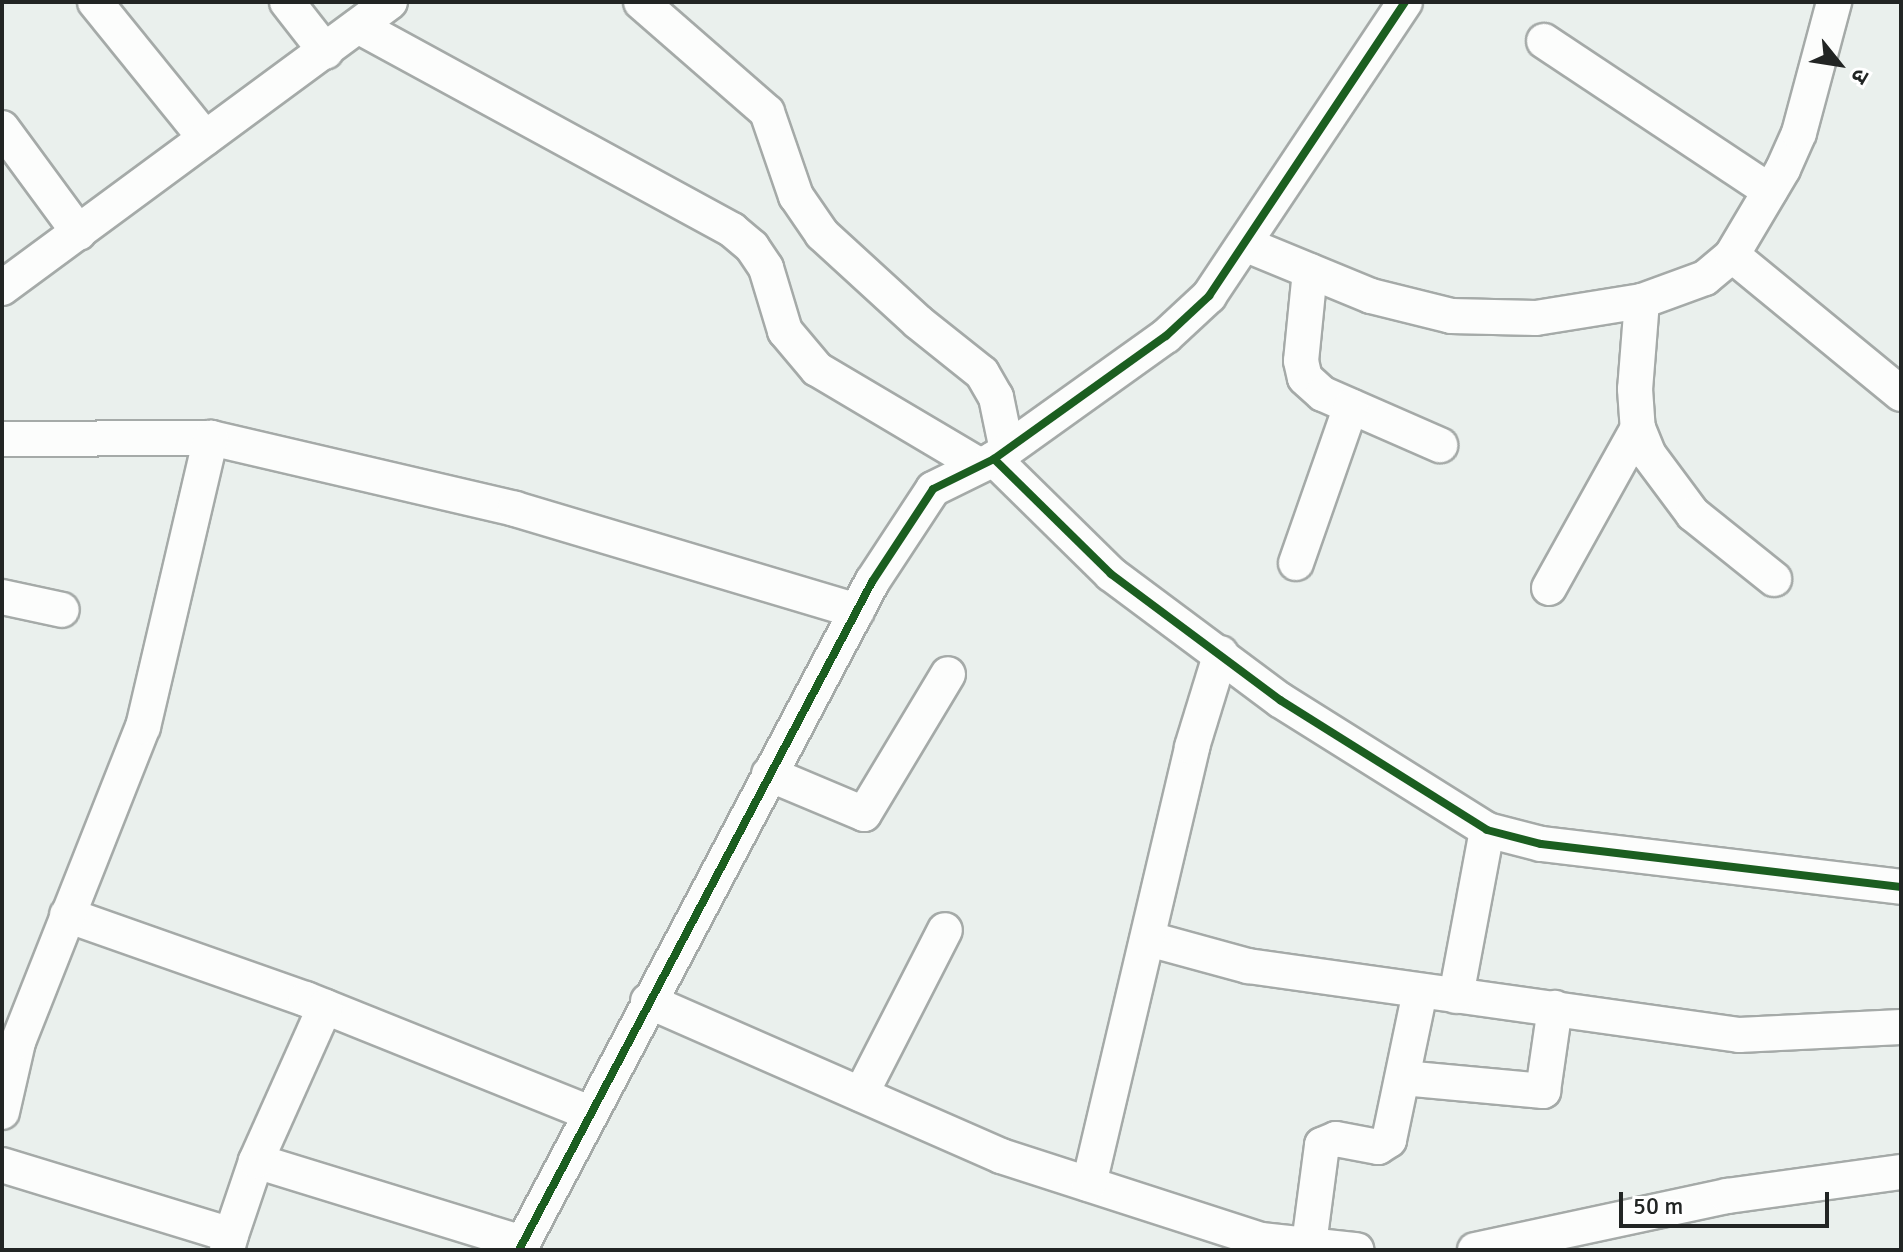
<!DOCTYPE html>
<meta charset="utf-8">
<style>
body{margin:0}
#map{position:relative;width:1903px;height:1252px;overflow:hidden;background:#eaf0ed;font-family:Signika,"Noto Sans Devanagari",sans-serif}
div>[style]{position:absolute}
.roads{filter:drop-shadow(2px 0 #a5aaa8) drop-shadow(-2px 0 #a5aaa8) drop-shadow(0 2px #a5aaa8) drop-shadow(0 -2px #a5aaa8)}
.minor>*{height:34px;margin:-17px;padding:0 17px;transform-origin:17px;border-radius:17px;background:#fcfdfc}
.cycleway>*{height:8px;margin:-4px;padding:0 4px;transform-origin:4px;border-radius:4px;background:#1b5e20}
span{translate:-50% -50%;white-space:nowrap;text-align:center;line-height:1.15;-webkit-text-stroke:8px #fff;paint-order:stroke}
.frame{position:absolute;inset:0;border:4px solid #222524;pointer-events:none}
.north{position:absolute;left:1799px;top:24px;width:80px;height:80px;-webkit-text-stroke:6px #fff;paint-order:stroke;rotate:120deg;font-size:22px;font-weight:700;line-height:32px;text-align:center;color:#222524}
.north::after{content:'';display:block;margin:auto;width:28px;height:36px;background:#222524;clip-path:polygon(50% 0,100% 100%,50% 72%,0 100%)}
.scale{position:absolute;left:1619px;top:1192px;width:210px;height:36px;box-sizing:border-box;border:4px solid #222524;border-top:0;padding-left:10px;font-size:24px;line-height:28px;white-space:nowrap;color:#222524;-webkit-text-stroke:6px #fff;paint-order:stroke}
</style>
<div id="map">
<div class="roads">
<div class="minor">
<div style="left:95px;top:2px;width:175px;rotate:51deg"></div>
<div style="left:287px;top:2px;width:63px;rotate:52deg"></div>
<div style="left:641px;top:2px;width:167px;rotate:41.1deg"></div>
<div style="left:767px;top:112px;width:89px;rotate:71deg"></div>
<div style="left:796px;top:196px;width:46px;rotate:55.6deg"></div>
<div style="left:822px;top:234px;width:130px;rotate:42.5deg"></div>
<div style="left:918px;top:322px;width:82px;rotate:38.6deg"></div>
<div style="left:982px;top:373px;width:28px;rotate:60deg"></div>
<div style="left:996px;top:397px;width:54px;rotate:78.3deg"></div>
<div style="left:358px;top:26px;width:426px;rotate:28.6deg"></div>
<div style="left:732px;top:230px;width:26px;rotate:40deg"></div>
<div style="left:752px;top:247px;width:25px;rotate:56deg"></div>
<div style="left:766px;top:268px;width:66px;rotate:73.2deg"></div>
<div style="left:785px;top:331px;width:50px;rotate:49.9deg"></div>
<div style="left:817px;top:369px;width:188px;rotate:30.7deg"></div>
<div style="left:1544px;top:41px;width:271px;rotate:33.6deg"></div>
<div style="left:2px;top:128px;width:130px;rotate:53.7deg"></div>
<div style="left:1247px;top:245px;width:134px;rotate:22.4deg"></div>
<div style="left:1371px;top:296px;width:82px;rotate:14deg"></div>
<div style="left:1451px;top:316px;width:85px;rotate:1.3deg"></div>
<div style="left:1536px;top:318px;width:107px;rotate:-9.1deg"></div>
<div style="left:1642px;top:301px;width:67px;rotate:-20.1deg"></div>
<div style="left:1705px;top:278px;width:35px;rotate:-40deg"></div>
<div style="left:1732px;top:255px;width:100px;rotate:-59.3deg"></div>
<div style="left:1783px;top:169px;width:39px;rotate:-66deg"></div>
<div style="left:1799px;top:133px;width:136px;rotate:-75deg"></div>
<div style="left:1732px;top:255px;width:219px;rotate:39.4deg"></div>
<div style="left:1310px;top:271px;width:90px;rotate:95.7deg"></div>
<div style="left:1301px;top:361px;width:17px;rotate:77deg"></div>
<div style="left:1305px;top:378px;width:24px;rotate:42deg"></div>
<div style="left:1323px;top:394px;width:128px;rotate:23.6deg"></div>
<div style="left:2px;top:288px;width:482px;rotate:-36.4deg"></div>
<div style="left:1642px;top:301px;width:88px;rotate:94.5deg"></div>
<div style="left:1635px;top:389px;width:39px;rotate:86deg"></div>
<div style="left:1638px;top:428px;width:29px;rotate:68deg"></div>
<div style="left:1649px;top:455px;width:74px;rotate:53.3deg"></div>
<div style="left:1693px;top:514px;width:104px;rotate:38.7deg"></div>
<div style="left:2px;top:439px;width:209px;rotate:-0.3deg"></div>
<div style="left:211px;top:438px;width:312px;rotate:13.1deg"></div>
<div style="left:515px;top:509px;width:357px;rotate:16.6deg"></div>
<div style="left:994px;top:459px;width:164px;rotate:44.5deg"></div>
<div style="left:1111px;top:574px;width:211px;rotate:36.7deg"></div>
<div style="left:1280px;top:700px;width:244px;rotate:32.1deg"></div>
<div style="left:1487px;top:830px;width:56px;rotate:14.5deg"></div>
<div style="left:1541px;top:844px;width:363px;rotate:6.8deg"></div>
<div style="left:1296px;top:563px;width:166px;rotate:-70.7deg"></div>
<div style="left:1549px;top:588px;width:183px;rotate:-60.9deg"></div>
<div style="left:2px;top:597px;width:61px;rotate:12.2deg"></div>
<div style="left:769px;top:774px;width:103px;rotate:22.8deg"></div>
<div style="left:864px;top:814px;width:163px;rotate:-59deg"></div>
<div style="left:67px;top:915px;width:253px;rotate:19.4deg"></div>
<div style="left:306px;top:999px;width:305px;rotate:21.9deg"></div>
<div style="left:1149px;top:939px;width:103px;rotate:15.3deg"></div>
<div style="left:1248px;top:966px;width:496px;rotate:8deg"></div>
<div style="left:1739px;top:1035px;width:162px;rotate:-2.8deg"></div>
<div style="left:1456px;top:996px;width:169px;rotate:-79.4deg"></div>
<div style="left:648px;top:1001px;width:386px;rotate:23.7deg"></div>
<div style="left:1001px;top:1156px;width:273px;rotate:17.9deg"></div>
<div style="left:1261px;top:1240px;width:96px;rotate:6deg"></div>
<div style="left:1403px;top:1078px;width:141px;rotate:5.3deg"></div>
<div style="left:1543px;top:1091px;width:84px;rotate:-81.8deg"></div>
<div style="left:861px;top:1094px;width:184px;rotate:-62.9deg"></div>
<div style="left:2px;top:1112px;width:72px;rotate:-77.1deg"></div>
<div style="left:18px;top:1042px;width:339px;rotate:-68.4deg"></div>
<div style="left:143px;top:727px;width:297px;rotate:-76.8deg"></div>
<div style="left:256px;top:1161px;width:278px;rotate:17.1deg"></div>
<div style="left:2px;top:1165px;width:239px;rotate:17deg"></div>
<div style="left:231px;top:1235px;width:16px;rotate:105deg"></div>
<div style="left:1089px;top:1184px;width:449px;rotate:-76.7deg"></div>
<div style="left:1192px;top:747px;width:98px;rotate:-72.9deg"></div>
<div style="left:231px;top:1235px;width:78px;rotate:-71.3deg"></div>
<div style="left:256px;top:1161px;width:169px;rotate:-65.9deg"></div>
<div style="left:1309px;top:1244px;width:100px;rotate:-82.5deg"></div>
<div style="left:1322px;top:1145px;width:15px;rotate:-23deg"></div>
<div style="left:1336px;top:1139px;width:43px;rotate:10.8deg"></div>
<div style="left:1378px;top:1147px;width:13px;rotate:-32deg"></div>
<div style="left:1389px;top:1140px;width:151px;rotate:-78.2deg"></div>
<div style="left:519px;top:1250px;width:756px;rotate:-62.15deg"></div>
<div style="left:872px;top:582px;width:111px;rotate:-56.7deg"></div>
<div style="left:933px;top:489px;width:68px;rotate:-26.2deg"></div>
<div style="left:994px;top:459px;width:211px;rotate:-35.6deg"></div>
<div style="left:1166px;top:336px;width:59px;rotate:-42.9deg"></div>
<div style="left:1209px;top:296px;width:353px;rotate:-56.3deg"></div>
<div style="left:1475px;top:1250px;width:258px;rotate:-12.1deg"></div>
<div style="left:1727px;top:1196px;width:176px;rotate:-7.9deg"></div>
</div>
</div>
<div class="cycleway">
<div style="left:994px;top:459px;width:164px;rotate:44.5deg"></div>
<div style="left:1111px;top:574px;width:211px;rotate:36.7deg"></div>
<div style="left:1280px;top:700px;width:244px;rotate:32.1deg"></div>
<div style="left:1487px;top:830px;width:56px;rotate:14.5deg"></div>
<div style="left:1541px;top:844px;width:363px;rotate:6.8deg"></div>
<div style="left:519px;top:1250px;width:756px;rotate:-62.15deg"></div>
<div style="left:872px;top:582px;width:111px;rotate:-56.7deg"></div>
<div style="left:933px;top:489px;width:68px;rotate:-26.2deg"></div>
<div style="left:994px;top:459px;width:211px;rotate:-35.6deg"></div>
<div style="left:1166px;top:336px;width:59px;rotate:-42.9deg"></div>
<div style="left:1209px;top:296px;width:353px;rotate:-56.3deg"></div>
</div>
<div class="frame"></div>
<div class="north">उ</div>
<div class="scale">50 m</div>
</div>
